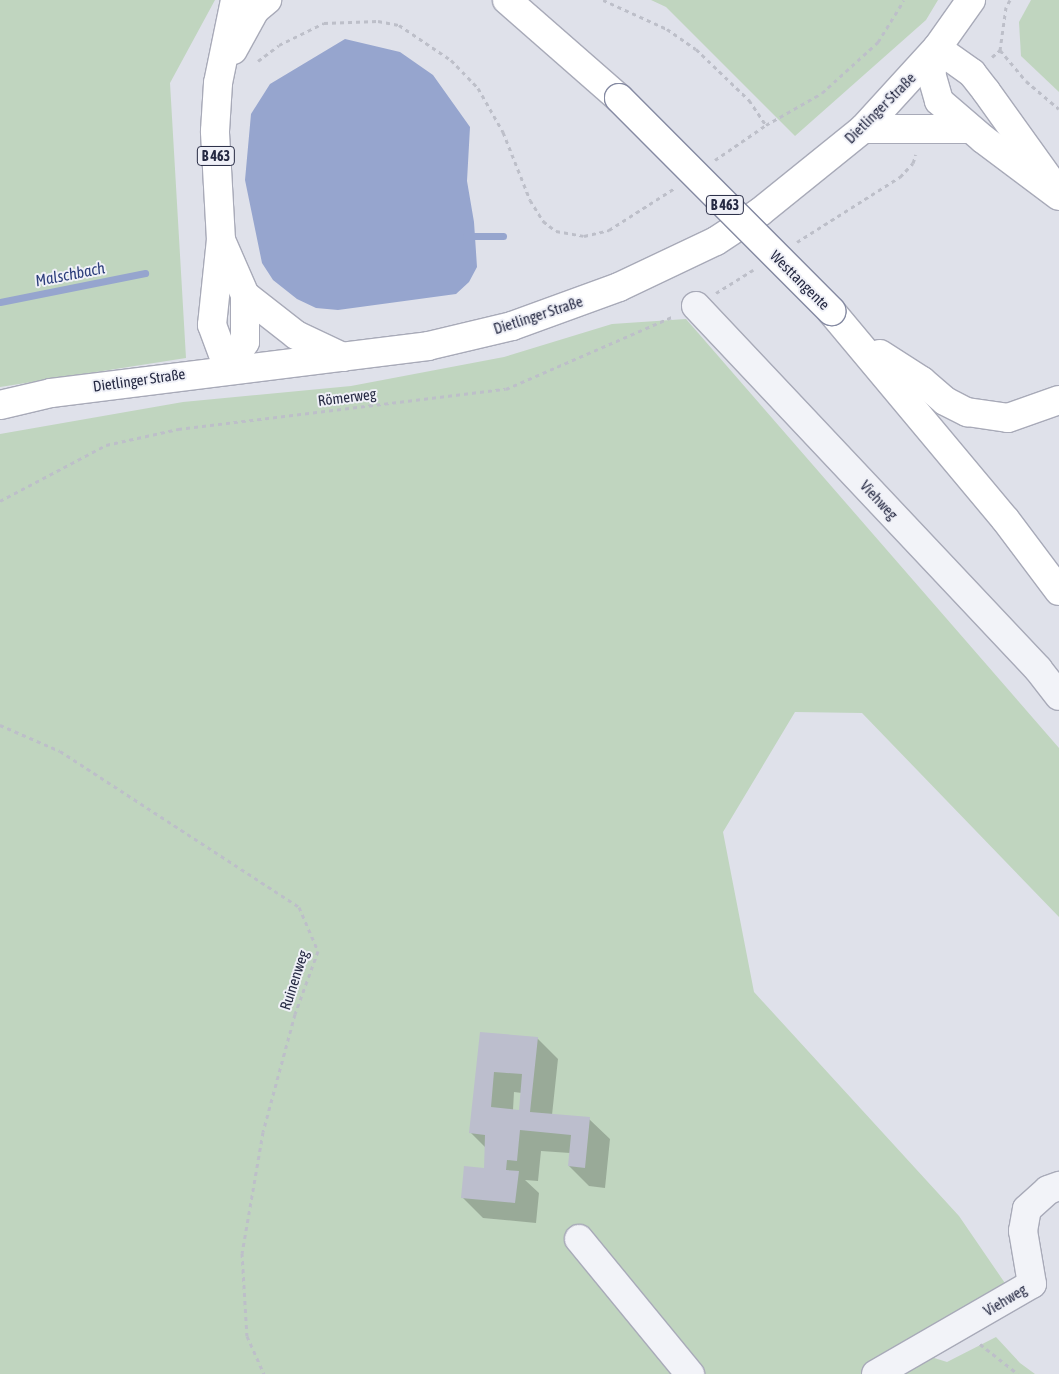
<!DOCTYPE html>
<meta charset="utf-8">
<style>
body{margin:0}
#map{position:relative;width:1059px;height:1374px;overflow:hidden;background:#dfe1ea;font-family:"Asap Condensed",sans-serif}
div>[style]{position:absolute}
.green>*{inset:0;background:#c0d5bf}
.water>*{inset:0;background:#96a5ce}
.shadow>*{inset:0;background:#0003}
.stream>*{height:7px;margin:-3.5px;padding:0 3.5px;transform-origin:3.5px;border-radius:3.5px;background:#96a5ce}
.building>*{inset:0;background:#bcbecd}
.path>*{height:3px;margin-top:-1.5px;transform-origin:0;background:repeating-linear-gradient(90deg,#bdbfc9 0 4px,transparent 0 8px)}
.roads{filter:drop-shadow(1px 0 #a8aab8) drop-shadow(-1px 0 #a8aab8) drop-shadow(0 1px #a8aab8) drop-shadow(0 -1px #a8aab8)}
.minor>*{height:28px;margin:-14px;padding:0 14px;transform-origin:14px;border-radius:14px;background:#f2f3f8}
.major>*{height:28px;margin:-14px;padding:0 14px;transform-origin:14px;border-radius:14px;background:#fff}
.highway>*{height:28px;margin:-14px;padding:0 14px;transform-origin:14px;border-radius:14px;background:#fff}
.bridges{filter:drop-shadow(1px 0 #858aa2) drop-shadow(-1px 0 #858aa2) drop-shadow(0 1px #858aa2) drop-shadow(0 -1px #858aa2)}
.highway-bridge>*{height:28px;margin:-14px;padding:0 14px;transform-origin:14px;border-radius:14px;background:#fff}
span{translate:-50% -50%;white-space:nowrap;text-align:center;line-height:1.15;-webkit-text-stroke:4px #eff0f7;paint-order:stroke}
.shield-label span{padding:1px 4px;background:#eff0f7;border:1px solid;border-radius:4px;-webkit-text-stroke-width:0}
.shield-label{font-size:14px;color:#262a43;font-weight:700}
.street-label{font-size:15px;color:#262a43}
.water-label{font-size:16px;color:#2c3e7b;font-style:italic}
</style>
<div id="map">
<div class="green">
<div style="clip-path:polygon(0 0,215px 0,170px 83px,186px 358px,0 387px)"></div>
<div style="clip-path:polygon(651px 0,938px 0,926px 20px,795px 136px,666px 7px)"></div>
<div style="clip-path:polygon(1031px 0,1059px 0,1059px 92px,1021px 56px,1019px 22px)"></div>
<div style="clip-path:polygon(686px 319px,1059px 748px,1059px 917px,862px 713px,795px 712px,723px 832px,754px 992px,959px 1216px,1009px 1289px,896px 1346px,947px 1362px,996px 1337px,1020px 1363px,1035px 1374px,0 1374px,0 434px,183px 402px,351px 386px,504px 357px,612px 324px)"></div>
</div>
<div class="water">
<div style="clip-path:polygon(345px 39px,400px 52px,433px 75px,470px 127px,467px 181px,474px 222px,477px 267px,469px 282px,456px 294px,338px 310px,316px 308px,297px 299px,273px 280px,262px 263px,245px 180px,251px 114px,270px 84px)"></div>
</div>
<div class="shadow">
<div style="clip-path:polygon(evenodd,481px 1033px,537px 1038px,558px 1059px,552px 1115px,589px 1119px,610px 1139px,605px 1188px,589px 1186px,569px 1166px,570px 1153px,541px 1151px,538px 1181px,525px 1180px,539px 1193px,536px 1223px,483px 1218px,462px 1197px,485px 1169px,486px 1148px,471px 1133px,481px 1033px,514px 1092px,522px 1093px,520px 1111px,513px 1110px,514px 1092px)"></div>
</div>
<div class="stream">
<div style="left:466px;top:236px;width:37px"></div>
<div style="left:0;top:302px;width:148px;rotate:-11.3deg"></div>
</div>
<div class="building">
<div style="clip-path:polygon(evenodd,480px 1032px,538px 1037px,530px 1112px,590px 1117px,585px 1168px,568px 1166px,571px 1135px,520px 1130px,517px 1161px,507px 1160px,506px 1170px,519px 1171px,515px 1203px,461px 1198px,464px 1166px,484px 1168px,485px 1135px,469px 1133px,480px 1032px,494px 1072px,522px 1074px,519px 1110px,491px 1107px,494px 1072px)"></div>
</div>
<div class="path">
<div style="left:603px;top:0;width:70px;rotate:24.4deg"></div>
<div style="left:667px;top:29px;width:35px;rotate:35deg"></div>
<div style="left:696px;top:49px;width:74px;rotate:43.9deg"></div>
<div style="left:749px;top:100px;width:30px;rotate:56deg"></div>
<div style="left:1010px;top:0;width:8px;rotate:120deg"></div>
<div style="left:1006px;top:7px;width:43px;rotate:97.9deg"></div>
<div style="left:1000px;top:50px;width:40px;rotate:50deg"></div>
<div style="left:1026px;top:81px;width:43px;rotate:40.3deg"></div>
<div style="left:992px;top:57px;width:11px;rotate:-41deg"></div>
<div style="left:258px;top:61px;width:26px;rotate:-37deg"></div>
<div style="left:279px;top:45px;width:50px;rotate:-26.1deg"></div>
<div style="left:324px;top:23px;width:54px;rotate:-2.1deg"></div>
<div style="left:378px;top:21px;width:21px;rotate:11deg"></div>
<div style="left:399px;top:25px;width:63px;rotate:33.9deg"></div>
<div style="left:451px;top:60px;width:39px;rotate:46deg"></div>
<div style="left:478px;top:88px;width:51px;rotate:60.4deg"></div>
<div style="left:503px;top:132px;width:73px;rotate:68.3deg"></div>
<div style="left:530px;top:200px;width:25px;rotate:58deg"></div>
<div style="left:543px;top:221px;width:16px;rotate:38deg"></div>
<div style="left:556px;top:231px;width:28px;rotate:10deg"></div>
<div style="left:584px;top:236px;width:26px;rotate:-13deg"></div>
<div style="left:609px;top:230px;width:78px;rotate:-32.5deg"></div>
<div style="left:715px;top:160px;width:62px;rotate:-34.5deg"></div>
<div style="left:766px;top:125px;width:64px;rotate:-29.7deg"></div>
<div style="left:822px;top:93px;width:76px;rotate:-42.3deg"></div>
<div style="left:878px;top:42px;width:49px;rotate:-58.2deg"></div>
<div style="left:797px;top:242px;width:122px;rotate:-32.3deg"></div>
<div style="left:900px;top:177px;width:19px;rotate:-47deg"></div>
<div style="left:913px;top:163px;width:9px;rotate:-72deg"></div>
<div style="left:716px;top:293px;width:44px;rotate:-31.9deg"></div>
<div style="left:0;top:501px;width:120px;rotate:-27.8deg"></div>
<div style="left:106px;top:445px;width:74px;rotate:-12.5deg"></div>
<div style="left:178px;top:429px;width:330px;rotate:-7deg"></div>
<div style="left:506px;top:389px;width:183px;rotate:-23.5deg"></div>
<div style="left:0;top:725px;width:65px;rotate:23.4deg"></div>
<div style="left:60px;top:751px;width:285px;rotate:33.1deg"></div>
<div style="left:299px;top:907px;width:48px;rotate:66.6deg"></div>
<div style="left:318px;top:951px;width:67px;rotate:110.1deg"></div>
<div style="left:295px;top:1014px;width:122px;rotate:105.2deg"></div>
<div style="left:263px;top:1132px;width:123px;rotate:99.8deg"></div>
<div style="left:242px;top:1253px;width:83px;rotate:86.6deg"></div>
<div style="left:247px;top:1336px;width:42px;rotate:65.9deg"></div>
<div style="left:980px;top:1344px;width:48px;rotate:38.3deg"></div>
</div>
<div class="roads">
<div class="minor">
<div style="left:696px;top:306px;width:499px;rotate:46.7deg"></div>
<div style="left:1038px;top:669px;width:34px;rotate:52deg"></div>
<div style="left:579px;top:1239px;width:175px;rotate:50.6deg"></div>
<div style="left:876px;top:1374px;width:180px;rotate:-30deg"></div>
<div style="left:1032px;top:1284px;width:54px;rotate:-99.6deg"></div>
<div style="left:1023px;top:1231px;width:22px;rotate:-80deg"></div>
<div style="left:1027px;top:1209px;width:28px;rotate:-42deg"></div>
<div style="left:1048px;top:1190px;width:12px;rotate:-20deg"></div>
</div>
<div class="major">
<div style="left:0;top:405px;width:52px;rotate:-13.2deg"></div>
<div style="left:51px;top:393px;width:380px;rotate:-7.1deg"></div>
<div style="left:428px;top:346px;width:86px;rotate:-13.4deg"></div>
<div style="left:512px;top:326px;width:114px;rotate:-20deg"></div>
<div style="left:619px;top:287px;width:107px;rotate:-25.4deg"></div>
<div style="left:716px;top:241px;width:53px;rotate:-33.4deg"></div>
<div style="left:760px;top:212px;width:132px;rotate:-38.9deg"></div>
<div style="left:863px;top:129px;width:110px;rotate:-47.6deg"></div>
<div style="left:937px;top:48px;width:59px;rotate:-54.7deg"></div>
</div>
<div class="highway">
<div style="left:507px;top:0;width:149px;rotate:41.2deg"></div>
<div style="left:233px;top:50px;width:46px;rotate:-61.2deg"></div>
<div style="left:255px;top:10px;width:16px;rotate:-40deg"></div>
<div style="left:863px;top:129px;width:107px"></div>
<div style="left:1059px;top:193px;width:125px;rotate:-125.6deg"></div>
<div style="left:986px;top:91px;width:23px;rotate:-128deg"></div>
<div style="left:972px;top:73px;width:43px;rotate:-144.5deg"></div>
<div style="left:937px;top:48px;width:26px;rotate:103deg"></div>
<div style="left:931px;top:73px;width:29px;rotate:74deg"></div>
<div style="left:939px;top:101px;width:58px;rotate:40.8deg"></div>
<div style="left:983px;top:139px;width:95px;rotate:36.9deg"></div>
<div style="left:221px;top:240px;width:60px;rotate:66.4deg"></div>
<div style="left:245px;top:295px;width:47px;rotate:90deg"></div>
<div style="left:245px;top:342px;width:31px;rotate:123deg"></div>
<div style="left:245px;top:295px;width:65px;rotate:38.1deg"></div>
<div style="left:296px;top:335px;width:52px;rotate:25.1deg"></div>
<div style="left:831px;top:311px;width:271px;rotate:50.1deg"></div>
<div style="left:1005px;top:519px;width:90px;rotate:53.1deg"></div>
<div style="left:880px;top:354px;width:50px;rotate:32.7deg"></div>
<div style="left:922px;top:381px;width:30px;rotate:41deg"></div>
<div style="left:945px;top:401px;width:25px;rotate:27deg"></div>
<div style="left:967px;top:412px;width:41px;rotate:8.3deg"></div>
<div style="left:1008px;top:418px;width:54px;rotate:-19.4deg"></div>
<div style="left:228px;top:368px;width:46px;rotate:-110.4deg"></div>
<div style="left:212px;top:325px;width:85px;rotate:-84deg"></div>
<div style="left:221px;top:240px;width:109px;rotate:-93.2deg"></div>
<div style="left:215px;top:131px;width:48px;rotate:-86.4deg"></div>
<div style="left:218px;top:83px;width:85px;rotate:-78.4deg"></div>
</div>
</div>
<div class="bridges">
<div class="highway-bridge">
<div style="left:619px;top:98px;width:301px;rotate:45.1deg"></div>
</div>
</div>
<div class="shield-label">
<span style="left:216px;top:156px">B 463</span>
<span style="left:725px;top:205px">B 463</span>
</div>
<div class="street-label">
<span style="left:880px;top:108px;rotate:-45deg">Dietlinger Straße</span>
<span style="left:800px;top:280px;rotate:45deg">Westtangente</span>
<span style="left:538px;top:315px;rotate:-18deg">Dietlinger Straße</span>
<span style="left:139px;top:380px;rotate:-8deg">Dietlinger Straße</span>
<span style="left:347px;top:397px;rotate:-7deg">Römerweg</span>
<span style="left:879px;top:500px;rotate:47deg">Viehweg</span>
<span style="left:294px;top:980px;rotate:-72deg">Ruinenweg</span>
<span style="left:1005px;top:1300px;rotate:-31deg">Viehweg</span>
</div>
<div class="water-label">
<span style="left:70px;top:274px;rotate:-11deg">Malschbach</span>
</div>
</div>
